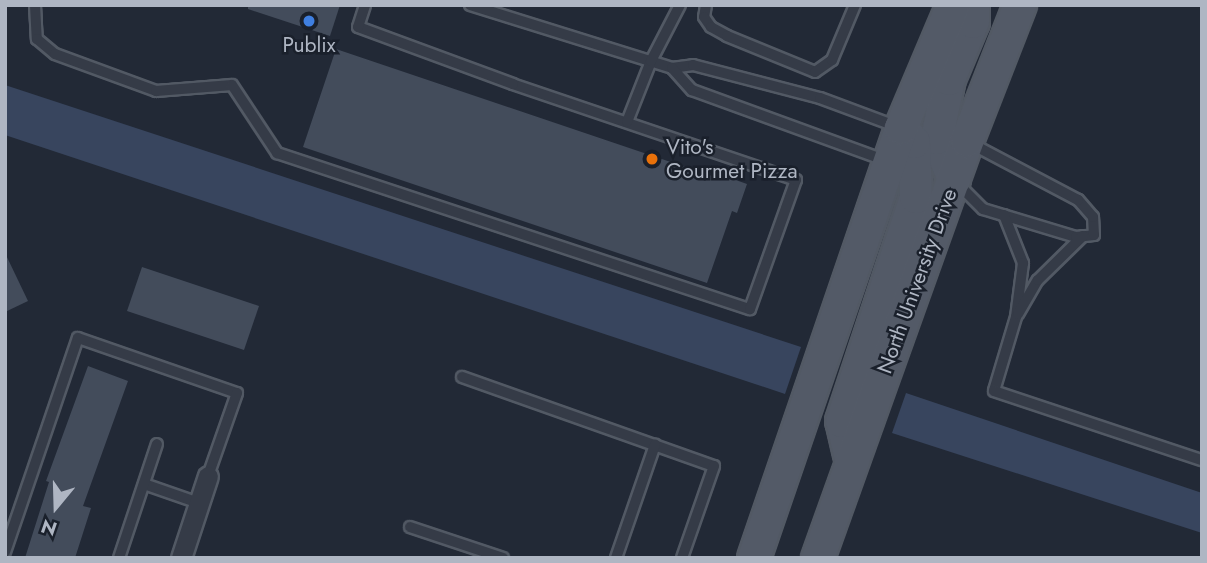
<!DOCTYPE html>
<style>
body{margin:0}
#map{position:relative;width:1207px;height:563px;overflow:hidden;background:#222936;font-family:Jost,sans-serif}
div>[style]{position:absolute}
.water>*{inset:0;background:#38455e}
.building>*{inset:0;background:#434c5b}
.roads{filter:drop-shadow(2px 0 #525964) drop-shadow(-2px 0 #525964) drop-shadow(0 2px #525964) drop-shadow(0 -2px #525964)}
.lane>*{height:10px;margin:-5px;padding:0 5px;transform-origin:5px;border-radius:5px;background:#353b47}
.street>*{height:19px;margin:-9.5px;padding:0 9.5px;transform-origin:9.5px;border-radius:9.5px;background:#353b47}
.primary>*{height:32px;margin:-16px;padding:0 16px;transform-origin:16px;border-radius:16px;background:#535a67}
.dots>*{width:19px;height:19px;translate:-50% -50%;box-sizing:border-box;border:4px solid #1a202b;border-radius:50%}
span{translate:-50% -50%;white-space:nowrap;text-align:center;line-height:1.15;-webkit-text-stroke:5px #1a202b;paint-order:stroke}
.poi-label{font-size:21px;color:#afb6c3}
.left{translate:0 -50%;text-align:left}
.street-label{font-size:21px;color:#afb6c3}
.frame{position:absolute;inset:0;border:7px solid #afb6c3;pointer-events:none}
.north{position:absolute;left:21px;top:472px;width:70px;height:70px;-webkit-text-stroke:5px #1a202b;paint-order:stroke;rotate:199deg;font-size:19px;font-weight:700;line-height:28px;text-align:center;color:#afb6c3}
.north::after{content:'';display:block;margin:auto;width:24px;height:32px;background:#afb6c3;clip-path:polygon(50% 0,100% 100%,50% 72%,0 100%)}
</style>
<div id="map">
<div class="water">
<div style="clip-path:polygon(5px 85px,801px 347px,785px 394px,5px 135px)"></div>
<div style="clip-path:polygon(906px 393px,1202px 493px,1202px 533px,892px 433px)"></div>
</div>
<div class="building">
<div style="clip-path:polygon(248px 5px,340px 5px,330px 36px,248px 9px)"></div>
<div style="clip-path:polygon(336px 49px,715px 177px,716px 173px,747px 184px,737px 213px,732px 211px,707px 283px,303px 147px)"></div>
<div style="clip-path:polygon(5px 253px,28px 301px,5px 312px)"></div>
<div style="clip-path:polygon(142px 267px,259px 306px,244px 350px,127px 311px)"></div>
<div style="clip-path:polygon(88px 366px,128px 381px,83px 506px,91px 508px,75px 558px,25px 558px,49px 482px,46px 481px)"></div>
</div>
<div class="roads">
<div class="lane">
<div style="left:35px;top:5px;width:34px;rotate:87deg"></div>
<div style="left:37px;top:39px;width:23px;rotate:40deg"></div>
<div style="left:55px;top:54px;width:108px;rotate:20.1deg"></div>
<div style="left:156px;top:91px;width:76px;rotate:-4.5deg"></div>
<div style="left:232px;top:85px;width:82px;rotate:56.5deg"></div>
<div style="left:277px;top:153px;width:498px;rotate:18.3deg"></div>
<div style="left:750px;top:309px;width:137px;rotate:-70.4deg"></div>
<div style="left:796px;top:180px;width:299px;rotate:-161.3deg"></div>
<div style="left:513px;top:84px;width:165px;rotate:-159.8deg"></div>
<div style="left:358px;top:27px;width:23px;rotate:-72deg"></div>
<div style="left:470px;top:5px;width:212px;rotate:17.3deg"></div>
<div style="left:672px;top:68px;width:21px;rotate:-8deg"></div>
<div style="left:693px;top:65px;width:131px;rotate:14.6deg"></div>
<div style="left:820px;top:98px;width:83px;rotate:20.4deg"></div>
<div style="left:706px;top:5px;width:12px;rotate:99deg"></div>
<div style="left:704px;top:17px;width:12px;rotate:55deg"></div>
<div style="left:711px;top:27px;width:18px;rotate:29deg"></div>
<div style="left:727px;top:36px;width:95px;rotate:22.2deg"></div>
<div style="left:815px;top:72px;width:21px;rotate:-35deg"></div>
<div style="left:832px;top:60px;width:60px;rotate:-67.3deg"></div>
<div style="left:672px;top:68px;width:30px;rotate:48deg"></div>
<div style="left:692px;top:90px;width:208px;rotate:20deg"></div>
<div style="left:627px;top:122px;width:66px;rotate:-68.5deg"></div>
<div style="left:651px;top:61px;width:63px;rotate:-62.6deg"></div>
<div style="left:957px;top:183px;width:37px;rotate:45deg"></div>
<div style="left:983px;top:209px;width:97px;rotate:16.8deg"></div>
<div style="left:1076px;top:237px;width:18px;rotate:-6deg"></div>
<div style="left:1094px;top:235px;width:18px;rotate:-93deg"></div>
<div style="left:1093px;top:217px;width:23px;rotate:-131deg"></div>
<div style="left:1078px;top:200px;width:120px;rotate:-152.2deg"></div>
<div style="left:1004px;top:215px;width:52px;rotate:68.4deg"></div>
<div style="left:1023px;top:263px;width:54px;rotate:97.4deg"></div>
<div style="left:1016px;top:317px;width:77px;rotate:106.6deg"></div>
<div style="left:994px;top:391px;width:219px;rotate:18.4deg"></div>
<div style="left:1018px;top:314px;width:39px;rotate:-60deg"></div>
<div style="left:1038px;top:280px;width:63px;rotate:-44.4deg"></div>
<div style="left:462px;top:377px;width:267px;rotate:19.5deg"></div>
<div style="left:714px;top:466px;width:97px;rotate:109.2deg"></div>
<div style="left:144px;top:484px;width:58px;rotate:19.1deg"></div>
<div style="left:410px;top:527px;width:98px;rotate:18.4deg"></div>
<div style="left:5px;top:552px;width:226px;rotate:-71.2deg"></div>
<div style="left:78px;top:338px;width:168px;rotate:19.1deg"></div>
<div style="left:237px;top:393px;width:88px;rotate:109.3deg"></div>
<div style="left:119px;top:558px;width:120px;rotate:-71.6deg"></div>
<div style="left:616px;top:558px;width:120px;rotate:-71deg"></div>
</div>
<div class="street">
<div style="left:181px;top:558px;width:86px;rotate:-71.8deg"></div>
</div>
<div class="primary">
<div style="left:954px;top:180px;width:45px;rotate:-112deg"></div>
<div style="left:937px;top:138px;width:60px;rotate:-78.5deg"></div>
<div style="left:949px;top:79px;width:62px;rotate:-67.2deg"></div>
<div style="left:973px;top:22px;width:17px;rotate:-90deg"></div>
<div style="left:850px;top:455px;width:35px;rotate:-103deg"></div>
<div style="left:842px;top:421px;width:236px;rotate:-71.7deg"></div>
<div style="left:916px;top:197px;width:55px;rotate:-92.1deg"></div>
<div style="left:914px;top:142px;width:19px;rotate:-133deg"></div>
<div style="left:754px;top:558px;width:454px;rotate:-71.1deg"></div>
<div style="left:901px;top:128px;width:134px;rotate:-67.1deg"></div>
<div style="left:818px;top:558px;width:443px;rotate:-70.3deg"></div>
<div style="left:967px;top:141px;width:146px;rotate:-68.7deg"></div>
</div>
</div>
<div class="dots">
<div style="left:309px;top:21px;background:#3f7fe0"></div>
<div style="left:652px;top:159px;background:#e8710a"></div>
</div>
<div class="poi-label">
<span style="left:309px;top:45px">Publix</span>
<span class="left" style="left:666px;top:159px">Vito's<br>Gourmet Pizza</span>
</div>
<div class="street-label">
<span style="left:917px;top:281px;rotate:-70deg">North University Drive</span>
</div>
<div class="frame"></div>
<div class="north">N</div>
</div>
